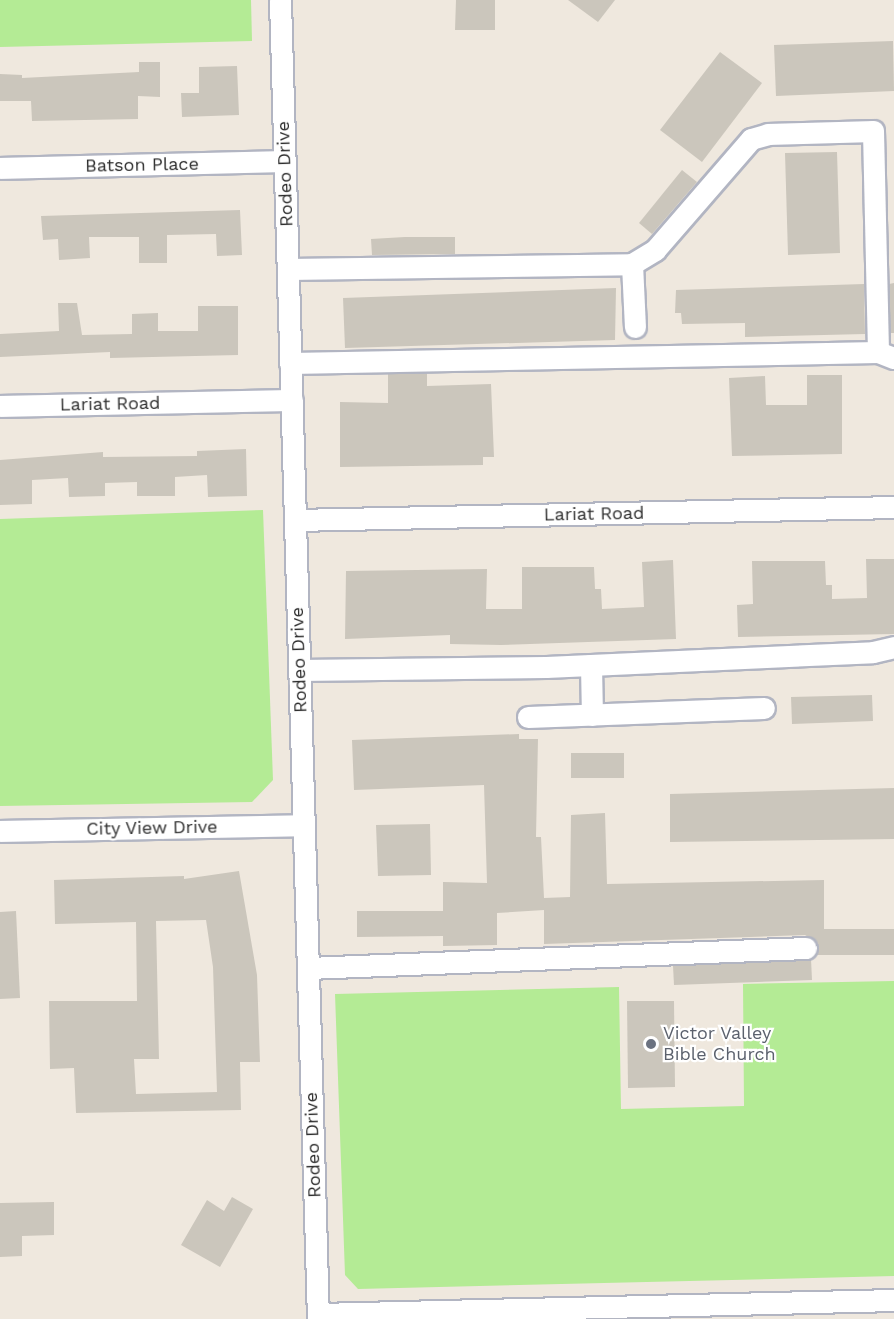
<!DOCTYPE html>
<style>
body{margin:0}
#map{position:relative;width:894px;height:1319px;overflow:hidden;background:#efe8de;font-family:"Work Sans",sans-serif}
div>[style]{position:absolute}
.green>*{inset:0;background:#b4eb95}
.building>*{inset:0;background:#cbc6bc}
.roads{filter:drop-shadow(2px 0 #b2b5c2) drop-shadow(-2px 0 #b2b5c2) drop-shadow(0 2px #b2b5c2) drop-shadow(0 -2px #b2b5c2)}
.minor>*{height:21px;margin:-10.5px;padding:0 10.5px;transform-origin:10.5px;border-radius:10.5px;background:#fff}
.dots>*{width:16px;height:16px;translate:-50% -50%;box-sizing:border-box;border:3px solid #fff;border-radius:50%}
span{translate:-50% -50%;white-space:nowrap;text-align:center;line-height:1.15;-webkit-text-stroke:4.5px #fff;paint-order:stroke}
.street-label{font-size:18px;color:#2d2d2d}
.worship-label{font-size:18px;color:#5b616d}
.left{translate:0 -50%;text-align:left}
</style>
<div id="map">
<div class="green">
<div style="clip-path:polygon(0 0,251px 0,252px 41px,0 47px)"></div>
<div style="clip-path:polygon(263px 510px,273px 780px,252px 802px,0 806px,0 519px)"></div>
<div style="clip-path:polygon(894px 981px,894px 1276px,358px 1289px,345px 1275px,335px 994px,619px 987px,621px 1109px,744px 1106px,743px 984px)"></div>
</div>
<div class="building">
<div style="clip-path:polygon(456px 0,495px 0,495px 30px,455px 30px)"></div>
<div style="clip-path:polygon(568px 0,615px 0,598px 22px)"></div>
<div style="clip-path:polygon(893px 41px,894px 91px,776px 96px,774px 45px)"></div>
<div style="clip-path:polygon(720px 52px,762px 83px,702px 162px,660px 130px)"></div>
<div style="clip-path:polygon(139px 62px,160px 62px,160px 97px,138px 96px,138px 119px,32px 121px,31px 101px,0 101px,0 74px,22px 75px,22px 78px,139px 72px)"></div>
<div style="clip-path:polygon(237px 66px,239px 115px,182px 117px,181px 93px,199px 93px,199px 67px)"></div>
<div style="clip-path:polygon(837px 152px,840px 253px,788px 255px,785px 153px)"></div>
<div style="clip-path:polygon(682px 170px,697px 182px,652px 234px,639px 223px)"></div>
<div style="clip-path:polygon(240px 210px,242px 255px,217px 256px,216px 234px,167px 235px,167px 263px,139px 263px,139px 237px,89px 237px,90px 258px,59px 260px,58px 239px,43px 240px,41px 216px)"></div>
<div style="clip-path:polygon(405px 237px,455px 237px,455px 254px,372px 255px,371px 239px)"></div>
<div style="clip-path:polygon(894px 283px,894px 333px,890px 333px,889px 284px)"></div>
<div style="clip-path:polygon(864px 284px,865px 334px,745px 337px,745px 323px,682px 324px,681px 313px,675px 313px,676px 290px)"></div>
<div style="clip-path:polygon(616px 288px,615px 340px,345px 348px,343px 298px)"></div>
<div style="clip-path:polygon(58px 303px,77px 303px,82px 335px,132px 334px,132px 314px,158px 313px,158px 331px,198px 331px,198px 306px,238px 306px,238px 355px,110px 358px,110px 352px,0 357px,0 334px,59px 331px)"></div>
<div style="clip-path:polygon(427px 373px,427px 386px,491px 384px,494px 457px,483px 457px,483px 465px,340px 467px,340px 402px,388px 403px,388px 374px)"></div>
<div style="clip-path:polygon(807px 375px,842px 375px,842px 454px,732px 456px,729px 378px,765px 376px,766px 405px,807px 405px)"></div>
<div style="clip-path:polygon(246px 449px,247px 496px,208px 497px,207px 475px,175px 477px,175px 496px,137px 496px,137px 482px,105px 483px,105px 496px,69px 497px,68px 478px,32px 480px,32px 504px,0 505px,0 460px,103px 452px,103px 457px,197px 456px,197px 451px)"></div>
<div style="clip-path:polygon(866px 559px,894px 559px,894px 634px,738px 637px,737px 605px,753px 604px,752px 561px,825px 561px,826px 585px,832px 585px,832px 599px,867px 598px)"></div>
<div style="clip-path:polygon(673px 560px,676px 639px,501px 645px,450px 644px,450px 635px,345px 639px,346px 571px,487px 569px,486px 609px,522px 609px,522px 567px,594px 567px,595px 589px,601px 589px,602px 609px,644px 607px,642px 562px)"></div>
<div style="clip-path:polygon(872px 695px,873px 721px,792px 724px,791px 697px)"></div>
<div style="clip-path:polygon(519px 734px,519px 739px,538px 739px,536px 837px,541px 837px,544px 898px,570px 897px,571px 815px,605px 813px,607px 884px,824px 880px,824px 929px,894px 929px,894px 955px,817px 955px,817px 942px,805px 935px,544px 944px,544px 910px,497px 913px,497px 945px,443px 946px,443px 936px,357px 937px,357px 911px,443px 911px,443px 882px,487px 883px,484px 785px,354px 790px,352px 740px)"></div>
<div style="clip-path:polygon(571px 753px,624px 753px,624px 778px,571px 778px)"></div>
<div style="clip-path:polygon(894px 788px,894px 839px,670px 842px,670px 794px)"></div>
<div style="clip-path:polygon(430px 824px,431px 875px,378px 876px,376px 825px)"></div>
<div style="clip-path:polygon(evenodd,239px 871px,257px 975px,260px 1062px,240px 1062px,241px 1110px,76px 1113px,74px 1068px,50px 1069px,49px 1001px,137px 1001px,136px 922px,55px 924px,54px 880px,184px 876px,184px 879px,239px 871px,206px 920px,213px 967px,217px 1092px,136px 1094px,134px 1059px,159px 1059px,156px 921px,206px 920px)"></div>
<div style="clip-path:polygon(16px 911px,20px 998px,0 999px,0 912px)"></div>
<div style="clip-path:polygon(811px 959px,812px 980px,674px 985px,673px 966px)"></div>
<div style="clip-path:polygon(627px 1001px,674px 1001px,675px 1087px,628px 1088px)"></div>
<div style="clip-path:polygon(232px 1197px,253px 1209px,220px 1267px,181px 1245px,207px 1200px,224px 1211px)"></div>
<div style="clip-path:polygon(54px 1202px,54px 1235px,22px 1236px,22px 1256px,0 1257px,0 1203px)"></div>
</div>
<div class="roads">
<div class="minor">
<div style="left:280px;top:0;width:1320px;rotate:88.35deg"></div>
<div style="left:0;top:168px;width:285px;rotate:-1.4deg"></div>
<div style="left:632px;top:264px;width:63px;rotate:87.3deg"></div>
<div style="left:288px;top:269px;width:344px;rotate:-0.8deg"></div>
<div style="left:632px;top:264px;width:27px;rotate:-31deg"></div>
<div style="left:655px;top:250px;width:147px;rotate:-49.1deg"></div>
<div style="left:751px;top:139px;width:18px;rotate:-16deg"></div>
<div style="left:768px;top:134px;width:105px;rotate:-1.6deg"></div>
<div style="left:873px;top:131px;width:221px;rotate:88.7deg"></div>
<div style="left:290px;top:363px;width:588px;rotate:-1.07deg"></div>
<div style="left:878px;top:352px;width:17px;rotate:21deg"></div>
<div style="left:0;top:406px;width:292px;rotate:-1.2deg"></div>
<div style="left:295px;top:520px;width:599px;rotate:-1.24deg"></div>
<div style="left:591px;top:665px;width:50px;rotate:88.9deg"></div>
<div style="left:299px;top:670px;width:247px;rotate:-0.7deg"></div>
<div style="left:546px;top:667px;width:327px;rotate:-2.6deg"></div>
<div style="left:873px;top:652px;width:22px;rotate:-13deg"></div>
<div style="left:528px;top:717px;width:236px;rotate:-2.2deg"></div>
<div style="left:0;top:831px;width:304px;rotate:-1.1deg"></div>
<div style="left:308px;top:968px;width:498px;rotate:-2.3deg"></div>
<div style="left:318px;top:1314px;width:576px;rotate:-1.39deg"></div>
</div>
</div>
<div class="dots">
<div style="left:651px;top:1044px;background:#6b7280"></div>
</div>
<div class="street-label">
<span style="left:142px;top:165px;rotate:-1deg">Batson Place</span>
<span style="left:285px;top:174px;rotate:-92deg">Rodeo Drive</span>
<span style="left:110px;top:404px;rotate:-1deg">Lariat Road</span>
<span style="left:594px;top:514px;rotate:-1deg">Lariat Road</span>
<span style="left:299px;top:660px;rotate:-92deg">Rodeo Drive</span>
<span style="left:152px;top:828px;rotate:-1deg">City View Drive</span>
<span style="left:313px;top:1145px;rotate:-92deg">Rodeo Drive</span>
</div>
<div class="worship-label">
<span class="left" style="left:663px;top:1044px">Victor Valley<br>Bible Church</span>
</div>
</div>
